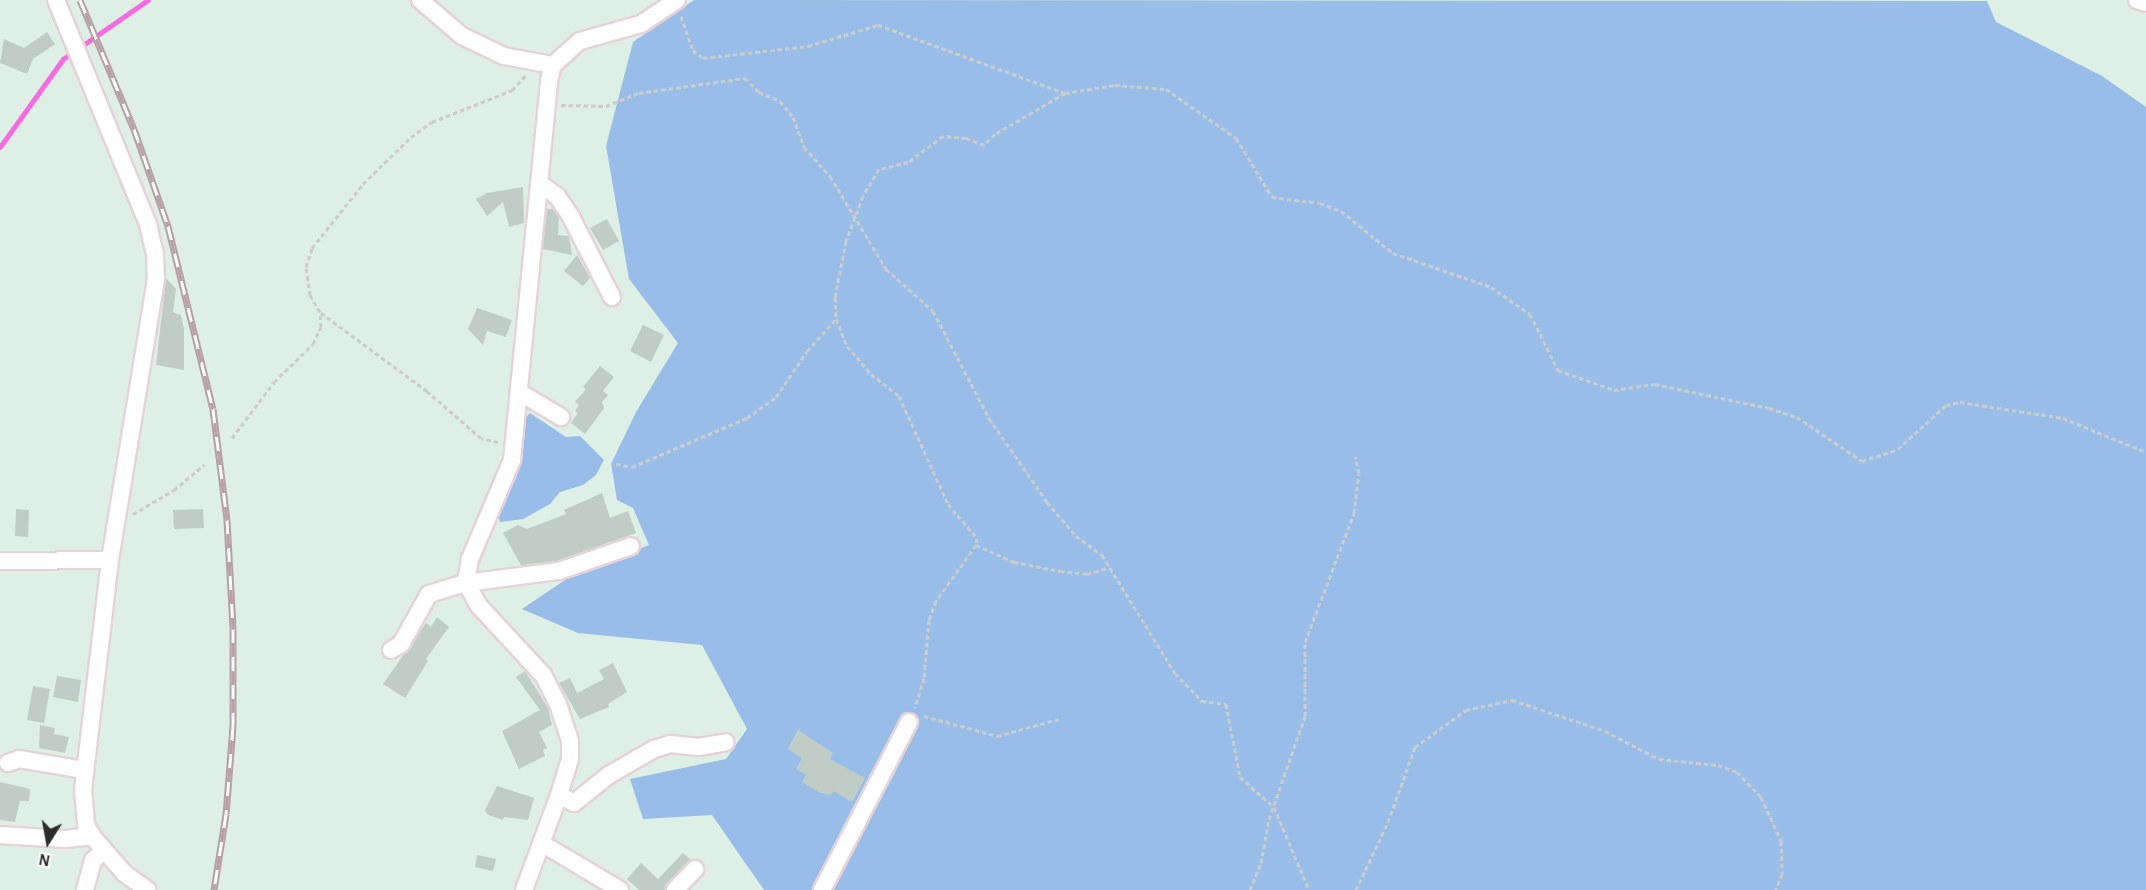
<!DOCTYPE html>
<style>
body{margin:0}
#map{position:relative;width:2146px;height:890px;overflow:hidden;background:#deefe6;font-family:"Alegreya Sans",sans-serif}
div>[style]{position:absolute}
.green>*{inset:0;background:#98bde8}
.stream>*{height:4.5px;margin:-2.25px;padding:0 2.25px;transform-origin:2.25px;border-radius:2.25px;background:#f66be2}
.building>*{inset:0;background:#c0cdc7}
.path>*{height:3px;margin-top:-1.5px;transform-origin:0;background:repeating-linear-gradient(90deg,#ccc 0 4.5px,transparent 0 7.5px)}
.roads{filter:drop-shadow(2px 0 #e6d3d9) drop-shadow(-2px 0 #e6d3d9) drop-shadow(0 2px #e6d3d9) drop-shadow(0 -2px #e6d3d9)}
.minor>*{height:16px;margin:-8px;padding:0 8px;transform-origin:8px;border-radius:8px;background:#fff}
.rail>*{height:7px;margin-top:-3.5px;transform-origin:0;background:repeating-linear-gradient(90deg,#fff 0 14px,#b8a0a6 0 28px);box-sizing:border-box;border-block:2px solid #b8a0a6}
span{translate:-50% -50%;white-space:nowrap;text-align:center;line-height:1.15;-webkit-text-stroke:4.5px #fff;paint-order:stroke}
.north{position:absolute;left:18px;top:812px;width:60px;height:60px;-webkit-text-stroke:4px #fff;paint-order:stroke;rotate:191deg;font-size:16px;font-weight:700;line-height:24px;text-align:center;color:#2c2c2c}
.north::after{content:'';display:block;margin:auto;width:21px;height:27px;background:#2c2c2c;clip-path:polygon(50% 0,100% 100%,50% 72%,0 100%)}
</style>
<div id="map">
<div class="green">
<div style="clip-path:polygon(694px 0,1987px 1px,1996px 22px,2102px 76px,2146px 107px,2146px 890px,764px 890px,712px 815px,643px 819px,630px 779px,726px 759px,747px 729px,702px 645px,578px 633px,522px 609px,571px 576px,649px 545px,633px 508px,617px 500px,611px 464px,636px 412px,678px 343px,629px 279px,606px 146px,633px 42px)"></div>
<div style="clip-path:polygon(530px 413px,566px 437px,580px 436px,604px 460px,596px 475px,583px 485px,560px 492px,550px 504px,523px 519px,500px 522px,497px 512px,524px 419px)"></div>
</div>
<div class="stream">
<div style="left:0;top:147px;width:108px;rotate:-54.4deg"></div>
<div style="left:63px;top:59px;width:103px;rotate:-34.8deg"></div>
</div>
<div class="building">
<div style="clip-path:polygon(47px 32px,55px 44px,33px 59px,27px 74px,0 63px,4px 39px,24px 48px)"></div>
<div style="clip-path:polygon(523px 187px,524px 223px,509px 227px,503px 202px,487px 216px,476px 199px,487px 193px)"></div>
<div style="clip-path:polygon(547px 209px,553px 209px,559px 218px,558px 235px,569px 236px,572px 255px,543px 249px)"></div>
<div style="clip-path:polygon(607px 219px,619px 241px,603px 250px,590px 228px)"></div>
<div style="clip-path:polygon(577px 255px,590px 278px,583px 286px,564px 271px)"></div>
<div style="clip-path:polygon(166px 278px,176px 289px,173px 312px,181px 315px,184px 329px,184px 370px,156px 365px)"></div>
<div style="clip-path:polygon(477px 308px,512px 320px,506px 337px,487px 331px,483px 345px,468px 329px)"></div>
<div style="clip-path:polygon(643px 325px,664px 335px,651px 362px,630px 351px)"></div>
<div style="clip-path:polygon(600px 366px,614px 377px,603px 391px,608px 395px,602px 402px,604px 408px,585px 434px,571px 423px,578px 413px,575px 411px,579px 405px,575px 402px,586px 389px,583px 387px)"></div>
<div style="clip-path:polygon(602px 493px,610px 518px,628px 511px,636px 533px,557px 561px,521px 565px,503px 533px,518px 525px,527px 529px,566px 514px,564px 510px)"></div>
<div style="clip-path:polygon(16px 509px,29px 510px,28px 537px,15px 536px)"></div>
<div style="clip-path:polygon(203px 509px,204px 528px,174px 529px,173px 510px)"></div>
<div style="clip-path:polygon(437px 617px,449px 627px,426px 659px,428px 661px,405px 698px,383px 684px,426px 623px,431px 627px)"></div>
<div style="clip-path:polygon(613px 663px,627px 692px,608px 704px,609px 707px,580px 719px,559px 683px,570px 678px,577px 693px,604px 679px,599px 670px)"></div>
<div style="clip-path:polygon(525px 671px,548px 708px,552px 725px,539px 732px,547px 748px,543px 750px,545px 756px,519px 769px,502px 731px,540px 710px,516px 677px)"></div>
<div style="clip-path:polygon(57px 676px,81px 680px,78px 702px,53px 697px)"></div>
<div style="clip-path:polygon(33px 686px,50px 689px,44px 723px,27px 720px)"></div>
<div style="clip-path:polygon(40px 725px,55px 728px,54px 734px,69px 737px,65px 753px,39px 748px)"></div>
<div style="clip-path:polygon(798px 730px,833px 753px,830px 759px,865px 778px,852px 802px,833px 791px,831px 795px,820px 793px,802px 782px,806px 775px,796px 769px,802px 758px,788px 749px)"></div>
<div style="clip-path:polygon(0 782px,30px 789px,29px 801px,20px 801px,15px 822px,0 820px)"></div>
<div style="clip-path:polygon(497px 786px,534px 798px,528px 820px,504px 817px,503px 820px,488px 815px,485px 810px)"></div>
<div style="clip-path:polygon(683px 853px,691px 860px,665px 890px,639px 890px,627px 879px,641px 863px,658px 879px)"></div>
<div style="clip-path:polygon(477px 855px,496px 859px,493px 871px,475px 867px)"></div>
</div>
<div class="path">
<div style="left:681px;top:16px;width:36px;rotate:71deg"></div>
<div style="left:693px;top:50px;width:13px;rotate:39deg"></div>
<div style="left:703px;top:58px;width:106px;rotate:-6.5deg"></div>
<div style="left:808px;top:46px;width:73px;rotate:-16.7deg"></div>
<div style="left:878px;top:25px;width:199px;rotate:20deg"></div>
<div style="left:1065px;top:93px;width:81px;rotate:149.6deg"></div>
<div style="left:995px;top:134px;width:16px;rotate:135deg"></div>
<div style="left:984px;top:145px;width:19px;rotate:-159deg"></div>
<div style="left:966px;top:138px;width:23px;rotate:-175deg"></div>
<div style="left:943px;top:136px;width:44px;rotate:143.4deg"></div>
<div style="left:908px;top:162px;width:30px;rotate:166deg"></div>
<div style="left:879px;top:169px;width:31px;rotate:121deg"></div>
<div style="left:863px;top:196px;width:48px;rotate:110.7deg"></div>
<div style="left:846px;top:241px;width:57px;rotate:101.1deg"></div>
<div style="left:835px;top:297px;width:22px;rotate:87deg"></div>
<div style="left:836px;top:319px;width:29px;rotate:68deg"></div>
<div style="left:847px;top:346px;width:37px;rotate:49deg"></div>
<div style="left:871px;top:374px;width:36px;rotate:38deg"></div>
<div style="left:899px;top:396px;width:119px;rotate:65.6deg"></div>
<div style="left:948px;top:504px;width:45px;rotate:49.5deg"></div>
<div style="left:977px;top:538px;width:7px;rotate:98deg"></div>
<div style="left:976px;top:545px;width:69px;rotate:125.5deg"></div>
<div style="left:936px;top:601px;width:20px;rotate:110deg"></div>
<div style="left:929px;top:620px;width:58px;rotate:94.9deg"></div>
<div style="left:924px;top:678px;width:31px;rotate:107deg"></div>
<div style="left:1065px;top:93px;width:51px;rotate:-9.1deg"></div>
<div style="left:1115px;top:85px;width:51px;rotate:4.5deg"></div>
<div style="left:1166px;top:89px;width:85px;rotate:35deg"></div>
<div style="left:1236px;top:138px;width:69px;rotate:58.6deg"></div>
<div style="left:1272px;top:197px;width:48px;rotate:7.1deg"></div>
<div style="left:1320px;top:203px;width:22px;rotate:21deg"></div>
<div style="left:1341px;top:211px;width:67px;rotate:38.9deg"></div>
<div style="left:1393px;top:253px;width:104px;rotate:19.1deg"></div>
<div style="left:1491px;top:287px;width:47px;rotate:34.7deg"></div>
<div style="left:1530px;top:314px;width:63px;rotate:63.4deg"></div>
<div style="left:1558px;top:370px;width:59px;rotate:19.7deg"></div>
<div style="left:1614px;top:390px;width:41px;rotate:-8.3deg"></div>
<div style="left:1655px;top:384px;width:116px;rotate:11.9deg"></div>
<div style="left:1769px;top:408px;width:29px;rotate:18deg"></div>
<div style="left:1797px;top:417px;width:78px;rotate:34.1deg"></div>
<div style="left:1862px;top:461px;width:38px;rotate:-18deg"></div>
<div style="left:1898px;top:449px;width:65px;rotate:-42.5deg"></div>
<div style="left:1946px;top:405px;width:14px;rotate:-12deg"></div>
<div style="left:1960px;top:402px;width:104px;rotate:8.8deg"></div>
<div style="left:2063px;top:418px;width:90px;rotate:22.3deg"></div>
<div style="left:561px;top:105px;width:45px;rotate:1.3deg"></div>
<div style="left:606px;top:106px;width:35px;rotate:-22deg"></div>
<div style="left:639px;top:93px;width:107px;rotate:-8.1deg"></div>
<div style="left:745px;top:78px;width:20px;rotate:45deg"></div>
<div style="left:759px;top:92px;width:23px;rotate:23deg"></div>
<div style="left:780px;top:101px;width:21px;rotate:51deg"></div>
<div style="left:793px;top:117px;width:32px;rotate:70deg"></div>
<div style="left:804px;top:147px;width:39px;rotate:48deg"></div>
<div style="left:830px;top:176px;width:109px;rotate:58.9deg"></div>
<div style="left:886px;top:269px;width:63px;rotate:41.8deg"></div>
<div style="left:933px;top:311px;width:121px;rotate:62.4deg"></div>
<div style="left:989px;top:418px;width:102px;rotate:55.4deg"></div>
<div style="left:1047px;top:502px;width:45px;rotate:49.5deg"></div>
<div style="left:1076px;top:536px;width:32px;rotate:36deg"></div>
<div style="left:1102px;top:555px;width:139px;rotate:58.3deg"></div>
<div style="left:1175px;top:673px;width:39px;rotate:46deg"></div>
<div style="left:1202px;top:701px;width:24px;rotate:7deg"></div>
<div style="left:1226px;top:704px;width:74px;rotate:79.1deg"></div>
<div style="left:1240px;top:777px;width:45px;rotate:41.4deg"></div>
<div style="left:1274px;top:807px;width:90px;rotate:67.1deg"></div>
<div style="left:232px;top:438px;width:70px;rotate:-53.1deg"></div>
<div style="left:274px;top:382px;width:54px;rotate:-44.3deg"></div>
<div style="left:313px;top:344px;width:19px;rotate:-65deg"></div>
<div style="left:321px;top:327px;width:15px;rotate:-94deg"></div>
<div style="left:498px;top:442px;width:17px;rotate:-167deg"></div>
<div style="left:481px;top:438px;width:72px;rotate:-139deg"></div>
<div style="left:427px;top:391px;width:133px;rotate:-143.6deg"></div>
<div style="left:320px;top:312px;width:20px;rotate:-120deg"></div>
<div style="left:310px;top:295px;width:28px;rotate:-98deg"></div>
<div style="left:306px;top:267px;width:20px;rotate:-72deg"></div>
<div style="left:312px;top:248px;width:82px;rotate:-51.4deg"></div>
<div style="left:363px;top:184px;width:67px;rotate:-44.4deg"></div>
<div style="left:411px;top:137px;width:26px;rotate:-36deg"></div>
<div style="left:432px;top:122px;width:86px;rotate:-21.8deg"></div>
<div style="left:512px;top:90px;width:21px;rotate:-47deg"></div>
<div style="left:616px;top:464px;width:16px;rotate:11deg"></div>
<div style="left:632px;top:467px;width:125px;rotate:-23.1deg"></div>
<div style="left:747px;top:418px;width:36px;rotate:-36deg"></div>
<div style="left:776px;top:397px;width:55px;rotate:-56deg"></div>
<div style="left:807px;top:351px;width:43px;rotate:-47.8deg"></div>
<div style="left:133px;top:514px;width:48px;rotate:-30.3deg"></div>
<div style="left:174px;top:490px;width:40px;rotate:-40deg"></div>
<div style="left:976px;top:545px;width:42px;rotate:24.1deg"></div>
<div style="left:1014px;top:562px;width:47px;rotate:11.1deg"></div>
<div style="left:1060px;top:571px;width:27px;rotate:6deg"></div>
<div style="left:1087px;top:574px;width:22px;rotate:-16deg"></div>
<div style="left:924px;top:716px;width:76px;rotate:15.3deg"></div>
<div style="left:997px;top:736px;width:64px;rotate:-15.3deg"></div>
<div style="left:1250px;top:890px;width:29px;rotate:-68deg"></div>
<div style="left:1261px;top:863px;width:45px;rotate:-79.7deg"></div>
<div style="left:1269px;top:819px;width:109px;rotate:-70.7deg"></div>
<div style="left:1305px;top:716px;width:74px;rotate:-90deg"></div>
<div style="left:1305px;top:642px;width:138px;rotate:-69.2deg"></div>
<div style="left:1354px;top:513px;width:40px;rotate:-82.9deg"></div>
<div style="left:1359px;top:473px;width:17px;rotate:-103deg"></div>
<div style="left:1356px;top:890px;width:75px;rotate:-64.8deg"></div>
<div style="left:1388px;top:822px;width:80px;rotate:-70.2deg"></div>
<div style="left:1415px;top:747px;width:63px;rotate:-36deg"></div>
<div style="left:1466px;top:710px;width:47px;rotate:-12.3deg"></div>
<div style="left:1512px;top:700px;width:98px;rotate:18.4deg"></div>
<div style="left:1605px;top:731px;width:61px;rotate:27.4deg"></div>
<div style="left:1659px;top:759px;width:59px;rotate:5.8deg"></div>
<div style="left:1718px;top:765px;width:20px;rotate:20deg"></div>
<div style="left:1737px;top:772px;width:35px;rotate:46deg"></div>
<div style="left:1761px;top:797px;width:48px;rotate:65.6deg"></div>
<div style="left:1781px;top:841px;width:33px;rotate:88deg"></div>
<div style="left:1782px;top:874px;width:17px;rotate:111deg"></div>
</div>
<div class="roads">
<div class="minor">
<div style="left:56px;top:0;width:242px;rotate:67.7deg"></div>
<div style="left:148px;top:224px;width:32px;rotate:77deg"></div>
<div style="left:155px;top:255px;width:24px;rotate:88deg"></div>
<div style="left:156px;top:279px;width:285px;rotate:99.3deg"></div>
<div style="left:110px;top:560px;width:231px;rotate:96.7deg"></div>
<div style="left:83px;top:789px;width:36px;rotate:85deg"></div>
<div style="left:86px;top:825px;width:13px;rotate:61deg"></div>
<div style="left:92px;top:836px;width:49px;rotate:49.1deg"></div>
<div style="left:124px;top:873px;width:29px;rotate:36deg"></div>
<div style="left:420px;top:0;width:55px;rotate:40.6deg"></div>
<div style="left:462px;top:36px;width:47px;rotate:25.5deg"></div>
<div style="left:504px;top:56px;width:50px;rotate:10.4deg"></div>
<div style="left:2137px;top:0;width:9px;rotate:18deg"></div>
<div style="left:539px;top:183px;width:22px;rotate:36deg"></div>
<div style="left:557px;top:196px;width:25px;rotate:56deg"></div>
<div style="left:571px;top:217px;width:90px;rotate:62.9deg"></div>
<div style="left:519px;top:392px;width:49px;rotate:30.8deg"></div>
<div style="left:0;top:561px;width:110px;rotate:-0.5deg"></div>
<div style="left:391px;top:650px;width:12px;rotate:-31deg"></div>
<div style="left:401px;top:644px;width:57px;rotate:-60.8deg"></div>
<div style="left:429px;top:594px;width:39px;rotate:-17deg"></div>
<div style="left:466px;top:583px;width:94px;rotate:-7.4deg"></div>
<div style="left:559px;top:571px;width:76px;rotate:-19.1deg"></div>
<div style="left:8px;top:763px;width:12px;rotate:-20deg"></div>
<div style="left:19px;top:759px;width:67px;rotate:9.5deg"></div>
<div style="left:559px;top:795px;width:17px;rotate:28deg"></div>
<div style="left:574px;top:803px;width:45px;rotate:-38.7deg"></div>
<div style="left:609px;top:775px;width:52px;rotate:-30deg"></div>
<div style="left:654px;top:749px;width:17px;rotate:-17deg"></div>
<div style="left:670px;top:744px;width:29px;rotate:6deg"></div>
<div style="left:699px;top:747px;width:27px;rotate:-10deg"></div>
<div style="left:0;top:835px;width:65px;rotate:3.5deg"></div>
<div style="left:65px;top:839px;width:27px;rotate:-6deg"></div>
<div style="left:543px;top:844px;width:90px;rotate:30.9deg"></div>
<div style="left:85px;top:890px;width:31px;rotate:-75deg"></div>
<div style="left:93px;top:860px;width:14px;rotate:-39deg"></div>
<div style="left:524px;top:890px;width:101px;rotate:-69.8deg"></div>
<div style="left:559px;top:795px;width:38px;rotate:-73deg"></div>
<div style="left:570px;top:759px;width:18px;rotate:-90deg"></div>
<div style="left:570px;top:741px;width:39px;rotate:-108deg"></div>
<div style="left:558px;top:704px;width:33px;rotate:-117deg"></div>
<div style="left:543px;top:675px;width:94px;rotate:-132.8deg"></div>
<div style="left:479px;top:606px;width:26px;rotate:-119deg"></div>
<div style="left:466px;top:583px;width:24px;rotate:-81deg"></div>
<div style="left:470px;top:559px;width:108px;rotate:-67deg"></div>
<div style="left:512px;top:460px;width:382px;rotate:-84.4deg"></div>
<div style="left:549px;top:80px;width:16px;rotate:-75deg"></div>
<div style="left:553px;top:65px;width:36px;rotate:-42deg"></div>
<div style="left:580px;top:41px;width:63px;rotate:-15.6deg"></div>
<div style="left:641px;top:24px;width:43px;rotate:-33.7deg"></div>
<div style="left:675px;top:890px;width:29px;rotate:-46deg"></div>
<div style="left:822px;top:890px;width:189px;rotate:-62.6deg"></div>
</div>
</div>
<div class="rail">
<div style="left:80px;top:0;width:140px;rotate:67.3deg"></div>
<div style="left:134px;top:129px;width:103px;rotate:70.7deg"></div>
<div style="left:168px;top:226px;width:188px;rotate:76.2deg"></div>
<div style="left:213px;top:409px;width:112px;rotate:82.8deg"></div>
<div style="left:227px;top:520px;width:109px;rotate:86.8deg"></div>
<div style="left:233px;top:629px;width:97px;rotate:90deg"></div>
<div style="left:233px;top:726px;width:88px;rotate:94.5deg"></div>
<div style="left:226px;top:814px;width:77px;rotate:99deg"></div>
</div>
<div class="north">N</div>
</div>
